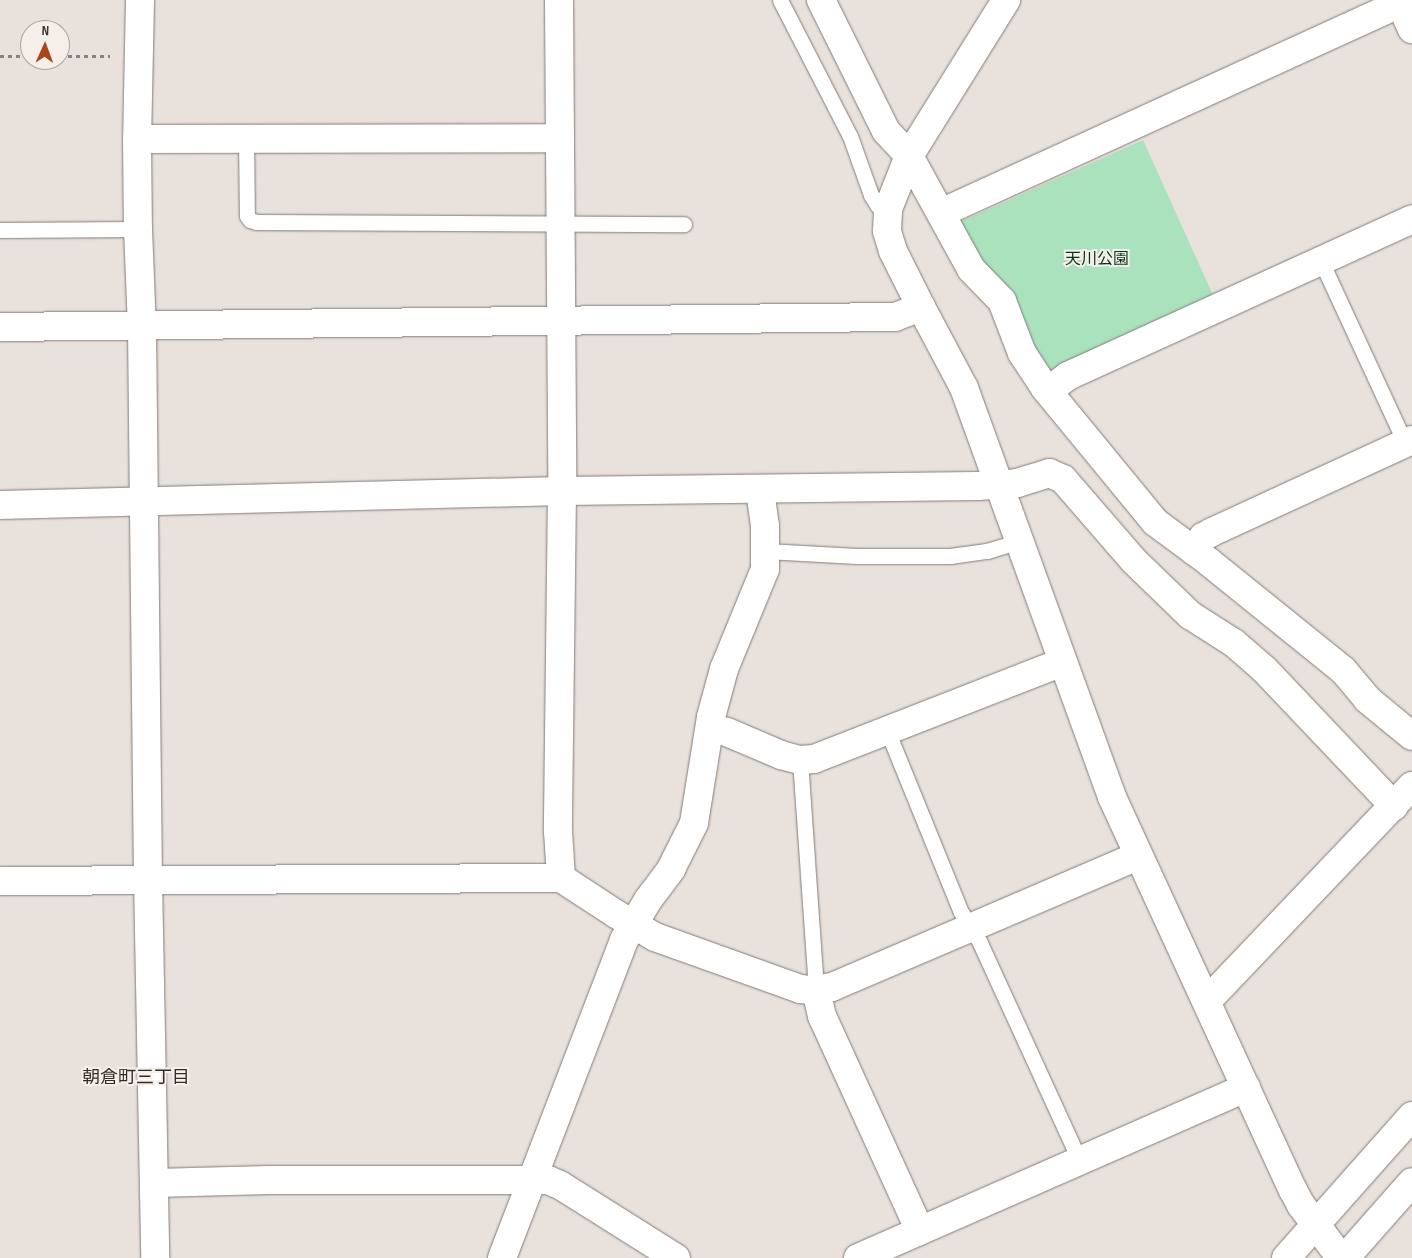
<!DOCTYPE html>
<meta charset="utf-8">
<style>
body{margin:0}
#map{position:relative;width:1412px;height:1258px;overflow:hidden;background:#e9e1dc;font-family:"Sofia Sans Condensed","Noto Sans JP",sans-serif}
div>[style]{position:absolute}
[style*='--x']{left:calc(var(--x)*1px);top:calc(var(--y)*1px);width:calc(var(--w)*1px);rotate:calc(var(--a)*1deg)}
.green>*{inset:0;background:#aae2bd}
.path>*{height:3px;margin-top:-1.5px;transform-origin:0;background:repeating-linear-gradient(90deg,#88837f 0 4px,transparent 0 8px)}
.roads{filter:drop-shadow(0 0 1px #837b77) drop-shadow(0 0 1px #837b77)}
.service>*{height:15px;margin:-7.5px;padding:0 7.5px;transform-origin:7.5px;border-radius:7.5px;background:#fff}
.minor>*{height:28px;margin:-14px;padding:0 14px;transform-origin:14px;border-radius:14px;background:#fff}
.tertiary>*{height:28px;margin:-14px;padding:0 14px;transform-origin:14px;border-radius:14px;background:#fff}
span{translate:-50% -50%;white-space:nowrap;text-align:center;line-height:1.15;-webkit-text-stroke:4px #f6eee9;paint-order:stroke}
.park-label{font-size:16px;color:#06361d}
.neighbourhood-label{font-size:18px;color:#332d29}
.north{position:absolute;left:20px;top:20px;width:50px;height:50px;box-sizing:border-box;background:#f6eee9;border:1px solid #aaa4a0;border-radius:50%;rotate:2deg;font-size:14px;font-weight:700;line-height:20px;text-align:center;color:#383533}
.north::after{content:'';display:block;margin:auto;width:18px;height:22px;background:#aa441c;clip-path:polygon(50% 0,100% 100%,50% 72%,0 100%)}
</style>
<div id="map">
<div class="green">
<i style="clip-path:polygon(1143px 140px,1217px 304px,1058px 377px,1042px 370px,959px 235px,962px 221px)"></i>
</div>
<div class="path">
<i style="--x:0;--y:56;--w:30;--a:0"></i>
<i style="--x:60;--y:56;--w:50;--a:0"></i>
</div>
<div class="roads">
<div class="service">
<i style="--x:780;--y:0;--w:153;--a:62.8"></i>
<i style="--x:850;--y:136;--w:63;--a:70.4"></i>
<i style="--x:871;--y:195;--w:13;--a:58"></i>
<i style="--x:878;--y:206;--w:10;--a:17"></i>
<i style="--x:246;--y:139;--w:77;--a:89.3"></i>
<i style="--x:247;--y:216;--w:5;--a:53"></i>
<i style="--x:250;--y:220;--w:7;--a:16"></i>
<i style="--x:257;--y:222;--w:427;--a:0.3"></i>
<i style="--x:0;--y:230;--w:138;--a:-0.4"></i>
<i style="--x:1321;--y:261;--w:200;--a:65.2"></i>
<i style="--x:766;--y:551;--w:91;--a:3.1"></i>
<i style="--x:857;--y:556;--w:93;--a:0"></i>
<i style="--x:950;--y:556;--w:37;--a:-8"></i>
<i style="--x:987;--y:551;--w:34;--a:-17"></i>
<i style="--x:887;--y:730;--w:196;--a:67.9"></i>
<i style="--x:961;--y:912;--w:36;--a:58"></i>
<i style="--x:980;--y:943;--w:240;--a:65.4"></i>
<i style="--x:800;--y:760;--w:231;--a:86"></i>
</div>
<div class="minor">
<i style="--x:140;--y:0;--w:139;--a:91.2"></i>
<i style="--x:137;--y:139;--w:90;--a:89.4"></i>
<i style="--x:138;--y:229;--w:98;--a:87.7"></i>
<i style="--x:142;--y:327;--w:552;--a:89.38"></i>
<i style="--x:148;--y:879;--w:379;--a:88.9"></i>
<i style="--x:559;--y:0;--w:491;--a:89.6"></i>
<i style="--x:562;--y:491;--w:340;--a:90.7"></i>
<i style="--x:558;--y:831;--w:47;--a:86.3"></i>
<i style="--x:561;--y:878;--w:66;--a:33.2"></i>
<i style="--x:616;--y:914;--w:45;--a:30.5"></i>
<i style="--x:655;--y:937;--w:154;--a:19.7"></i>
<i style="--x:800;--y:989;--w:11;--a:5"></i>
<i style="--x:811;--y:990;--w:21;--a:-8"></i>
<i style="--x:832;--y:987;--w:333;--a:-23.2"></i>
<i style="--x:821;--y:0;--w:146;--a:63.6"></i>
<i style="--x:886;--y:131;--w:34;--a:47"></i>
<i style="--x:909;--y:156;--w:129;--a:61.2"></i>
<i style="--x:971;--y:269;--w:45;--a:45.9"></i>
<i style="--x:1002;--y:301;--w:56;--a:69"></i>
<i style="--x:1022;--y:353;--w:42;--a:56.7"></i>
<i style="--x:1045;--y:388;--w:173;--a:50.6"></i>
<i style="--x:1155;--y:522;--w:67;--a:36.5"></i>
<i style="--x:1209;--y:562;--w:172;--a:38.9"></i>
<i style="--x:1343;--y:670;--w:38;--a:50"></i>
<i style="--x:1367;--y:699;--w:58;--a:39.4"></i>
<i style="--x:1399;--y:0;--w:32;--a:66"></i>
<i style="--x:137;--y:139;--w:423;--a:-0.1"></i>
<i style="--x:941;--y:213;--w:506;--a:-24.54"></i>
<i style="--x:921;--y:307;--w:63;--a:-116.6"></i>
<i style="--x:893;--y:251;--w:21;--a:-107"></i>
<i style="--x:887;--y:231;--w:22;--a:-87"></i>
<i style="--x:888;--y:209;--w:57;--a:-68.4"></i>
<i style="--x:909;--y:156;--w:184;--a:-58.1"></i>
<i style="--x:1048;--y:391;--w:25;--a:-37"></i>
<i style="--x:1068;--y:376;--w:378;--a:-24.5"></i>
<i style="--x:0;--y:505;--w:562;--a:-1.43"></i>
<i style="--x:562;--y:491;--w:416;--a:-0.7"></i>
<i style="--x:978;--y:486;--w:39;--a:-4"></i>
<i style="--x:1017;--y:483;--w:34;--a:-17"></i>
<i style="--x:1049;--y:473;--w:15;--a:23"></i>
<i style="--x:1063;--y:479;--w:108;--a:49.1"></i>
<i style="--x:1134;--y:561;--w:78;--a:44"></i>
<i style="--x:1190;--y:615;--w:52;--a:32.5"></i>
<i style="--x:1234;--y:643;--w:40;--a:41"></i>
<i style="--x:1264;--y:669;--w:189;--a:46.5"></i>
<i style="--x:1194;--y:551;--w:17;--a:-57"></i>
<i style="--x:1203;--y:537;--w:10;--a:-29"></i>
<i style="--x:1212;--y:532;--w:220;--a:-24.7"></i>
<i style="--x:710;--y:728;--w:17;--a:13"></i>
<i style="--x:727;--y:732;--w:59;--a:23.1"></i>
<i style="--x:781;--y:755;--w:20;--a:15"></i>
<i style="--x:800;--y:760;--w:14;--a:-4"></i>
<i style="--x:814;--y:759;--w:267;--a:-21.3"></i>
<i style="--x:0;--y:881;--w:561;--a:-0.31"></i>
<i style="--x:816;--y:990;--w:27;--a:77"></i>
<i style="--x:822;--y:1016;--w:236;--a:65.5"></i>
<i style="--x:1207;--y:1001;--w:297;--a:-46.4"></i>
<i style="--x:154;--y:1183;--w:115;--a:-1.5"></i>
<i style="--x:269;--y:1180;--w:279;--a:0"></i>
<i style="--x:548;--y:1180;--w:13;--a:23"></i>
<i style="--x:560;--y:1185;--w:137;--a:32.2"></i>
<i style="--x:502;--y:1258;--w:341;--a:-69"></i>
<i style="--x:624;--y:940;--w:47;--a:-59"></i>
<i style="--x:648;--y:900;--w:39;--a:-53"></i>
<i style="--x:671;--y:869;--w:51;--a:-63.4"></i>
<i style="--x:694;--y:823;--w:107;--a:-80.9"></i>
<i style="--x:711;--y:717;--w:50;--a:-74.8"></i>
<i style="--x:724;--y:669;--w:108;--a:-67.7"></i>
<i style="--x:765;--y:569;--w:43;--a:-90"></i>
<i style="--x:765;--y:526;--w:37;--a:-98"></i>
<i style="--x:858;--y:1258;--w:424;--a:-23.7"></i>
</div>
<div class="tertiary">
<i style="--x:0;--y:327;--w:895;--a:-0.64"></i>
<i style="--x:895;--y:317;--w:28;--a:-21"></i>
<i style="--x:921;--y:307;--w:92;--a:62"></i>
<i style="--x:964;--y:388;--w:435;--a:70.1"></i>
<i style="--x:1112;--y:797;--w:433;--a:65.3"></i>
<i style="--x:1293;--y:1190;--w:17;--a:62"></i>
<i style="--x:1301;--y:1205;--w:66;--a:53"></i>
<i style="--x:1286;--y:1258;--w:190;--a:-48.4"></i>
<i style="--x:1345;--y:1258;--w:101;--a:-48.6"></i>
</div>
</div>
<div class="park-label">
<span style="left:1097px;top:260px">天川公園</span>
</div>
<div class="neighbourhood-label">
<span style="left:136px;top:1078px">朝倉町三丁目</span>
</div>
<div class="north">N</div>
</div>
